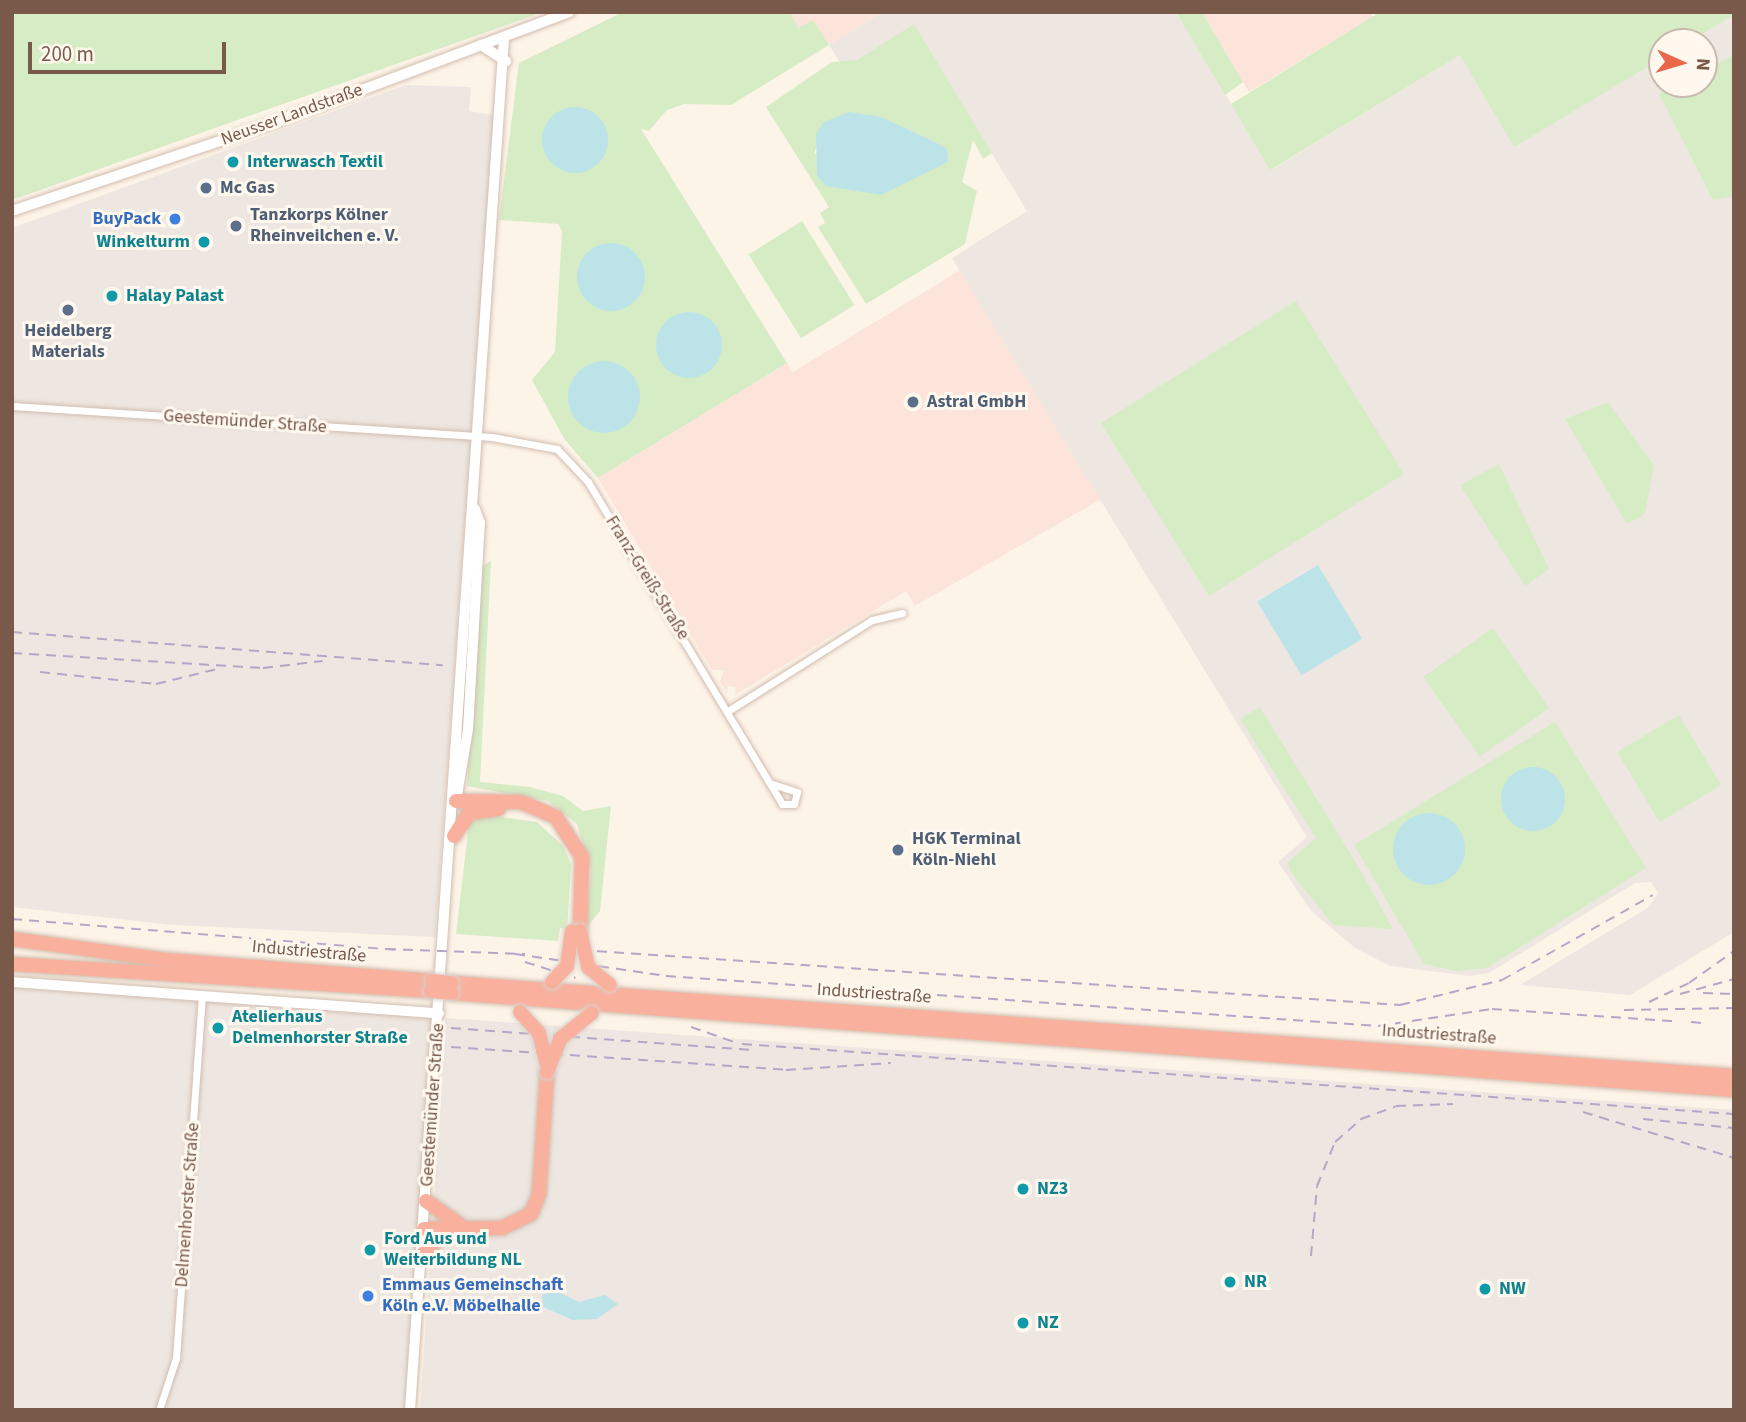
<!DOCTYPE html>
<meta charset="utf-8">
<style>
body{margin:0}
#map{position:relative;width:1746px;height:1422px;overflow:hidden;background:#fdf4e8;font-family:"Source Sans 3",sans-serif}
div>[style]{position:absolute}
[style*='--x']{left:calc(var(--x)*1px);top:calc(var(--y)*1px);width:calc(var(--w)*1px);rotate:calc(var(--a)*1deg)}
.commercial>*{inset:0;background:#fde4db}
.industrial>*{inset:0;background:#eee7e1;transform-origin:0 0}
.green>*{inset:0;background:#d6ecc5;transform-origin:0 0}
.water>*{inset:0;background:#bbe3e8;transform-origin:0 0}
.round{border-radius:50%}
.roads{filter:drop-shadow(0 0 2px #d2bdaf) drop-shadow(0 0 2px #d2bdaf)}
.street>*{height:7px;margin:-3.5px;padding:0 3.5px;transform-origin:3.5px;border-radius:3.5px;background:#fff}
.secondary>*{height:10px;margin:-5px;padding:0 5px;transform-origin:5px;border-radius:5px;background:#fff}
.highway>*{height:14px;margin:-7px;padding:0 7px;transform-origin:7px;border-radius:7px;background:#f9b19d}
.rail>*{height:2px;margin-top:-1px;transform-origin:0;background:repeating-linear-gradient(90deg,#b6a5c8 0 10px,transparent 0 17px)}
.bridges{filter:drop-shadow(0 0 2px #d9d1cc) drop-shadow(0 0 2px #d9d1cc)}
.highway-bridge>*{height:14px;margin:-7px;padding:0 7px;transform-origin:7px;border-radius:7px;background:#f9b19d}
.dots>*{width:19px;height:19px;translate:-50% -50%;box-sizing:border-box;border:4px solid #fff8ef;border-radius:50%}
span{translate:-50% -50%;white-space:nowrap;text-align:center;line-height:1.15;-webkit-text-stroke:6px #fff8ef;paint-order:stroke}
.street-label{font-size:18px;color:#78594a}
.culture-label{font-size:18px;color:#0d838f;font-weight:700}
.left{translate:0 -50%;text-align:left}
.right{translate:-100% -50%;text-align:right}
.service-label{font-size:18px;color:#4e5e75;font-weight:700}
.shop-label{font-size:18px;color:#366cbe;font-weight:700}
.frame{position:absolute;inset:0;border:14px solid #78594a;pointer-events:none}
.north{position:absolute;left:1648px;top:28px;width:70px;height:70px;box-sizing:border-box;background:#fff8ef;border:2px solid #c9b8ad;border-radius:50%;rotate:94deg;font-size:19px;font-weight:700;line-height:28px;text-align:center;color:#78594a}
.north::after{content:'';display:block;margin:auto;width:24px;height:32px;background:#ea674a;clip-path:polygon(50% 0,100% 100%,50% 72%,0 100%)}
.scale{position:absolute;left:28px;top:42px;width:198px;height:32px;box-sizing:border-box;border:4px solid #78594a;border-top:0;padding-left:9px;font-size:21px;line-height:24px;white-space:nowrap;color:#78594a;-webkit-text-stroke:5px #fff8ef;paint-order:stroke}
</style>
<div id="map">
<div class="commercial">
<i style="clip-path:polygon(790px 12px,883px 12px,829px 45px,813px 20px,798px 28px)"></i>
<i style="clip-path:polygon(1202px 12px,1371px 12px,1373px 17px,1249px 92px)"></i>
<i style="clip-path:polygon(962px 269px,1103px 498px,915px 606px,906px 591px,735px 695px,736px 687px,728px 686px,727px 693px,720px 682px,724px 670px,712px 670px,598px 478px,787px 363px,793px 372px)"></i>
</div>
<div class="industrial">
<i style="clip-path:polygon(883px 12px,1176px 12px,1271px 170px,1460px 55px,1662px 58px,1662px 84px,1704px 84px,1704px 42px,1689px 42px,1734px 15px,1734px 932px,1630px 995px,1520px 985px,1649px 907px,1658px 893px,1651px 882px,1635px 883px,1489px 973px,1470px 976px,1390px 966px,1355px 948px,1310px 910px,1278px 862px,1307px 837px,952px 258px,1027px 211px,917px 31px,847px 74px,829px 45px)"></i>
<i style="clip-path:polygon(406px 85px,471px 87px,469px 111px,494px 115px,435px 937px,172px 925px,12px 907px,12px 228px)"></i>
<i style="left:12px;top:988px;width:422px;height:422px;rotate:4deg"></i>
<i style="clip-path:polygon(446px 1018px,1734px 1110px,1734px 1410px,420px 1410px)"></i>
</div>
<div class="green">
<i style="clip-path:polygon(12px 12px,543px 12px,12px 200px)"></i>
<i style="clip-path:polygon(evenodd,623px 12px,790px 12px,798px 28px,813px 20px,829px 45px,731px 105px,684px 104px,667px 110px,649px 131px,641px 129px,787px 363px,598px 478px,565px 440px,532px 380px,555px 352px,562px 231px,558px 224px,499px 220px,519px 63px,623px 12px,544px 129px,575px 173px,555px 166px,543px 149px,544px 129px)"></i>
<i style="clip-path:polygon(1176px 12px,1202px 12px,1243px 82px,1225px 95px)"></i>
<i style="clip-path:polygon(1380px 12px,1734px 12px,1734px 15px,1689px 42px,1662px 42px,1662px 58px,1514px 147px,1460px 55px,1270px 170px,1231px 104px)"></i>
<i style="clip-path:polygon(evenodd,914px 24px,992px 153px,983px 159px,973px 140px,962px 182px,977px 191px,965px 244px,866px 304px,818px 227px,825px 223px,820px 213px,829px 207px,766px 107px,832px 62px,857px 60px,914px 24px,824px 122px,909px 130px,933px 141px,814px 154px,824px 122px)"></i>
<i style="clip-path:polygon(1734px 55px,1734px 196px,1713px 200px,1659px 94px,1677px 84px,1704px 84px,1704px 70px)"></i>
<i style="left:802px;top:221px;width:99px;height:63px;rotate:58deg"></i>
<i style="left:1296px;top:301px;width:204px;height:230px;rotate:58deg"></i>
<i style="clip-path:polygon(1608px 402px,1654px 465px,1645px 514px,1627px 524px,1565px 419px)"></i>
<i style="clip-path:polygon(1499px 464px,1549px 569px,1525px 586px,1460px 485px)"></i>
<i style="clip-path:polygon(491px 561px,480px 782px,530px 787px,563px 796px,583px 811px,611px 806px,600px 911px,585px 930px,591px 871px,577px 824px,548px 801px,467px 786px,480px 567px)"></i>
<i style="left:1493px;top:628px;width:98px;height:85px;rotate:55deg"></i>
<i style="clip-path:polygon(1260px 707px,1358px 866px,1393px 929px,1333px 925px,1290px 871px,1288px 862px,1316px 838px,1240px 719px)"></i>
<i style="left:1679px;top:715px;width:82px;height:72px;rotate:59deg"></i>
<i style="clip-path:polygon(1555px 722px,1646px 868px,1487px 968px,1456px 971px,1424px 964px,1354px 845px)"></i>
<i style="clip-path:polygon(480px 814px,537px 822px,563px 846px,571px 864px,567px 929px,560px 928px,558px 941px,456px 934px,469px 824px)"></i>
</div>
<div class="water">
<i class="round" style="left:542px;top:107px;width:66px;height:66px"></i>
<i style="clip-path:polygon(849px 112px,881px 117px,933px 141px,947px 149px,948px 162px,881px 195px,826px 186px,817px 176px,816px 134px,824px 122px)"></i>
<i class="round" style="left:577px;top:243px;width:68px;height:68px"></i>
<i class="round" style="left:656px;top:312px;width:66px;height:66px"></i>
<i class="round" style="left:568px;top:361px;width:72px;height:72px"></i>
<i style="left:1318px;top:565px;width:86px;height:71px;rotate:59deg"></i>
<i class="round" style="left:1501px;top:767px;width:64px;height:64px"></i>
<i class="round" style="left:1393px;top:813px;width:72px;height:72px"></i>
<i style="clip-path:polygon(554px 1290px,579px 1302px,605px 1295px,618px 1304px,597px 1319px,573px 1320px,543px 1307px,542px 1295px)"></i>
</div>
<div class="roads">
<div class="street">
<i style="--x:12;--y:406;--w:481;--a:3.7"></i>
<i style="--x:492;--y:437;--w:66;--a:10.5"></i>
<i style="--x:557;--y:449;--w:45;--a:46.8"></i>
<i style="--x:588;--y:482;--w:376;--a:58.9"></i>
<i style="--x:782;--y:804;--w:12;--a:0"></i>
<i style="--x:794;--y:804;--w:12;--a:-76"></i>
<i style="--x:797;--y:792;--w:28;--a:-162"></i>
<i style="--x:728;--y:711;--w:170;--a:-32.3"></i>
<i style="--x:872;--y:620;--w:31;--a:-13"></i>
<i style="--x:159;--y:1410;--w:55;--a:-71.9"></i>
<i style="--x:176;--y:1358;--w:362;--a:-85.9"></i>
</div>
<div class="secondary">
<i style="--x:481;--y:45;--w:30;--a:33"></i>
<i style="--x:12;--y:211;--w:285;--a:-18.6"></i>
<i style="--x:282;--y:120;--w:307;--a:-20.6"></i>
<i style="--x:456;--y:801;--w:73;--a:-80.5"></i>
<i style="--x:468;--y:729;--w:206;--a:-86.7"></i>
<i style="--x:480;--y:523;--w:15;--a:-110"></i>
<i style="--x:12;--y:982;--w:428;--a:4.2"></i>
<i style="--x:410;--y:1410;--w:1376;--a:-86.08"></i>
</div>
<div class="highway">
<i style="--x:456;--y:801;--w:65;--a:0.9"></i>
<i style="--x:521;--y:802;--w:38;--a:23"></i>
<i style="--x:556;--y:817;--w:48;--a:57"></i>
<i style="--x:582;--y:857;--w:74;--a:91.5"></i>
<i style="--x:454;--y:836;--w:27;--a:-57"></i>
<i style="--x:469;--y:813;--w:30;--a:-8"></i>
<i style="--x:12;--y:939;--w:156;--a:7.7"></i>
<i style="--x:167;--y:960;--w:266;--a:4.5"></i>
<i style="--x:12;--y:964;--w:420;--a:3.7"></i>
<i style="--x:452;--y:983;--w:1285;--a:4.15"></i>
<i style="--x:452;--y:993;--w:1286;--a:4.33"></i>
<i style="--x:426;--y:1201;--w:42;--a:35.2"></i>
<i style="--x:424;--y:1229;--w:78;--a:-0.7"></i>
<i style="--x:502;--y:1228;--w:32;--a:-26"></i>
<i style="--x:531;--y:1214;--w:22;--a:-68"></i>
<i style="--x:539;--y:1194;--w:122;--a:-86.2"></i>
<i style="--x:422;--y:1255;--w:35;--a:-45"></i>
</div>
</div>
<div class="rail">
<i style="--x:12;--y:632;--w:432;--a:4.4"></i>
<i style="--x:12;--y:653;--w:251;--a:3.4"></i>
<i style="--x:263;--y:668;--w:60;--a:-6.7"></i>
<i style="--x:40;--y:672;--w:117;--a:5.9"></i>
<i style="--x:156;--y:684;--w:63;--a:-13.8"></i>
<i style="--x:12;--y:919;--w:385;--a:4.6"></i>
<i style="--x:386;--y:949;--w:139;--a:2.1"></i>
<i style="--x:580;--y:950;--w:822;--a:3.84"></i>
<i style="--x:1400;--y:1005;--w:105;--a:-13.8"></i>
<i style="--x:1502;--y:980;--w:173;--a:-29.4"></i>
<i style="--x:515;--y:954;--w:153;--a:8.3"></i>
<i style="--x:666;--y:976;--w:714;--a:4.02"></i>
<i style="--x:1378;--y:1026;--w:115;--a:-8.5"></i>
<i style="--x:1492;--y:1009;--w:183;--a:3.8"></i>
<i style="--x:525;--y:962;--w:53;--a:17.4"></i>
<i style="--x:1703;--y:993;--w:31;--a:2"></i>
<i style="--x:1680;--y:994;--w:56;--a:-15.5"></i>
<i style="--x:1649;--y:1002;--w:44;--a:-25.4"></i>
<i style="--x:1689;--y:983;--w:55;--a:-35.4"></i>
<i style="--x:1624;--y:1010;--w:110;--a:-1"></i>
<i style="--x:1691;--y:1022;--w:11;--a:5"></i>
<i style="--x:691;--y:1027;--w:46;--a:19.2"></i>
<i style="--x:451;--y:1028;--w:302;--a:4.2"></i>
<i style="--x:742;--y:1044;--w:994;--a:4.04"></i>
<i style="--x:451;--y:1047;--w:336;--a:3.9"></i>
<i style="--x:786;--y:1070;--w:105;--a:-3.8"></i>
<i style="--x:1583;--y:1112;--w:158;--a:16.9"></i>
<i style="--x:1643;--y:1119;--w:91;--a:5.6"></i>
<i style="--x:1311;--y:1256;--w:70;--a:-85.1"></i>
<i style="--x:1317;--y:1186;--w:48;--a:-67.8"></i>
<i style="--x:1335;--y:1142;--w:35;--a:-41"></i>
<i style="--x:1361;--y:1119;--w:37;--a:-20"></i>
<i style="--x:1396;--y:1106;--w:57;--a:-2"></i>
</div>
<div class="bridges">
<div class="highway-bridge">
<i style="--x:580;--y:931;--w:37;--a:77"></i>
<i style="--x:588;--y:967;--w:28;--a:39"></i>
<i style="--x:432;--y:981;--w:20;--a:6"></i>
<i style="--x:552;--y:982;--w:22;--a:-47"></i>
<i style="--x:567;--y:966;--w:35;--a:-82"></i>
<i style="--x:431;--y:991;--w:21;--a:5"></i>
<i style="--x:520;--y:1012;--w:28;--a:48"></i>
<i style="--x:539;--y:1033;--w:33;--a:76"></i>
<i style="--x:547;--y:1072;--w:35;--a:-68"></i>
<i style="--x:560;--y:1039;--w:41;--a:-39.1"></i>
</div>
</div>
<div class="dots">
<i style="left:233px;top:162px;background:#0f9aa8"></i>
<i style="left:206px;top:188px;background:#5c6f8a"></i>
<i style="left:175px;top:219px;background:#3f7fe0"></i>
<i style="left:236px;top:226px;background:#5c6f8a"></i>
<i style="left:204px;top:242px;background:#0f9aa8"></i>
<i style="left:112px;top:296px;background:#0f9aa8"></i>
<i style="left:68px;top:310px;background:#5c6f8a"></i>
<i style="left:913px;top:402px;background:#5c6f8a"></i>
<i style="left:898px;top:850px;background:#5c6f8a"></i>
<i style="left:218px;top:1028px;background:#0f9aa8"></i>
<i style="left:1023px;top:1189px;background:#0f9aa8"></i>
<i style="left:370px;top:1250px;background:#0f9aa8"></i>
<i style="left:1230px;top:1282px;background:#0f9aa8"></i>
<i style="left:1485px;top:1289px;background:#0f9aa8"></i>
<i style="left:368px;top:1296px;background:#3f7fe0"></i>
<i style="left:1023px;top:1323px;background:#0f9aa8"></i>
</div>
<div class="street-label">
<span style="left:292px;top:115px;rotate:-20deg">Neusser Landstraße</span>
<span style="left:245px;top:422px;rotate:4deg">Geestemünder Straße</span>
<span style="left:647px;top:578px;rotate:58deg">Franz-Greiß-Straße</span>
<span style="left:309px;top:952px;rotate:5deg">Industriestraße</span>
<span style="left:874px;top:994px;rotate:4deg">Industriestraße</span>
<span style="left:1439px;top:1035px;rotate:4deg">Industriestraße</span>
<span style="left:433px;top:1105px;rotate:-86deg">Geestemünder Straße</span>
<span style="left:188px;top:1205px;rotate:-86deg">Delmenhorster Straße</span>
</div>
<div class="culture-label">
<span class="left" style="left:247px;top:162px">Interwasch Textil</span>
<span class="right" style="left:190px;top:242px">Winkelturm</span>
<span class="left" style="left:126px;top:296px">Halay Palast</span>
<span class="left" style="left:232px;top:1028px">Atelierhaus<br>Delmenhorster Straße</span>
<span class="left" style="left:1037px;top:1189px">NZ3</span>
<span class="left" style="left:384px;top:1250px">Ford Aus und<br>Weiterbildung NL</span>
<span class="left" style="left:1244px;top:1282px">NR</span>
<span class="left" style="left:1499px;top:1289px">NW</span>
<span class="left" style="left:1037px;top:1323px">NZ</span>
</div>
<div class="service-label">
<span class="left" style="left:220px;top:188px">Mc Gas</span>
<span class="left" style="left:250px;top:226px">Tanzkorps Kölner<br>Rheinveilchen e. V.</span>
<span style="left:68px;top:342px">Heidelberg<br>Materials</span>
<span class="left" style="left:927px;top:402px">Astral GmbH</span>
<span class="left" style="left:912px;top:850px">HGK Terminal<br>Köln-Niehl</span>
</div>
<div class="shop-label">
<span class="right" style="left:161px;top:219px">BuyPack</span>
<span class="left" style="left:382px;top:1296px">Emmaus Gemeinschaft<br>Köln e.V. Möbelhalle</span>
</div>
<div class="frame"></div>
<div class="north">N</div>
<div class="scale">200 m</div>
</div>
